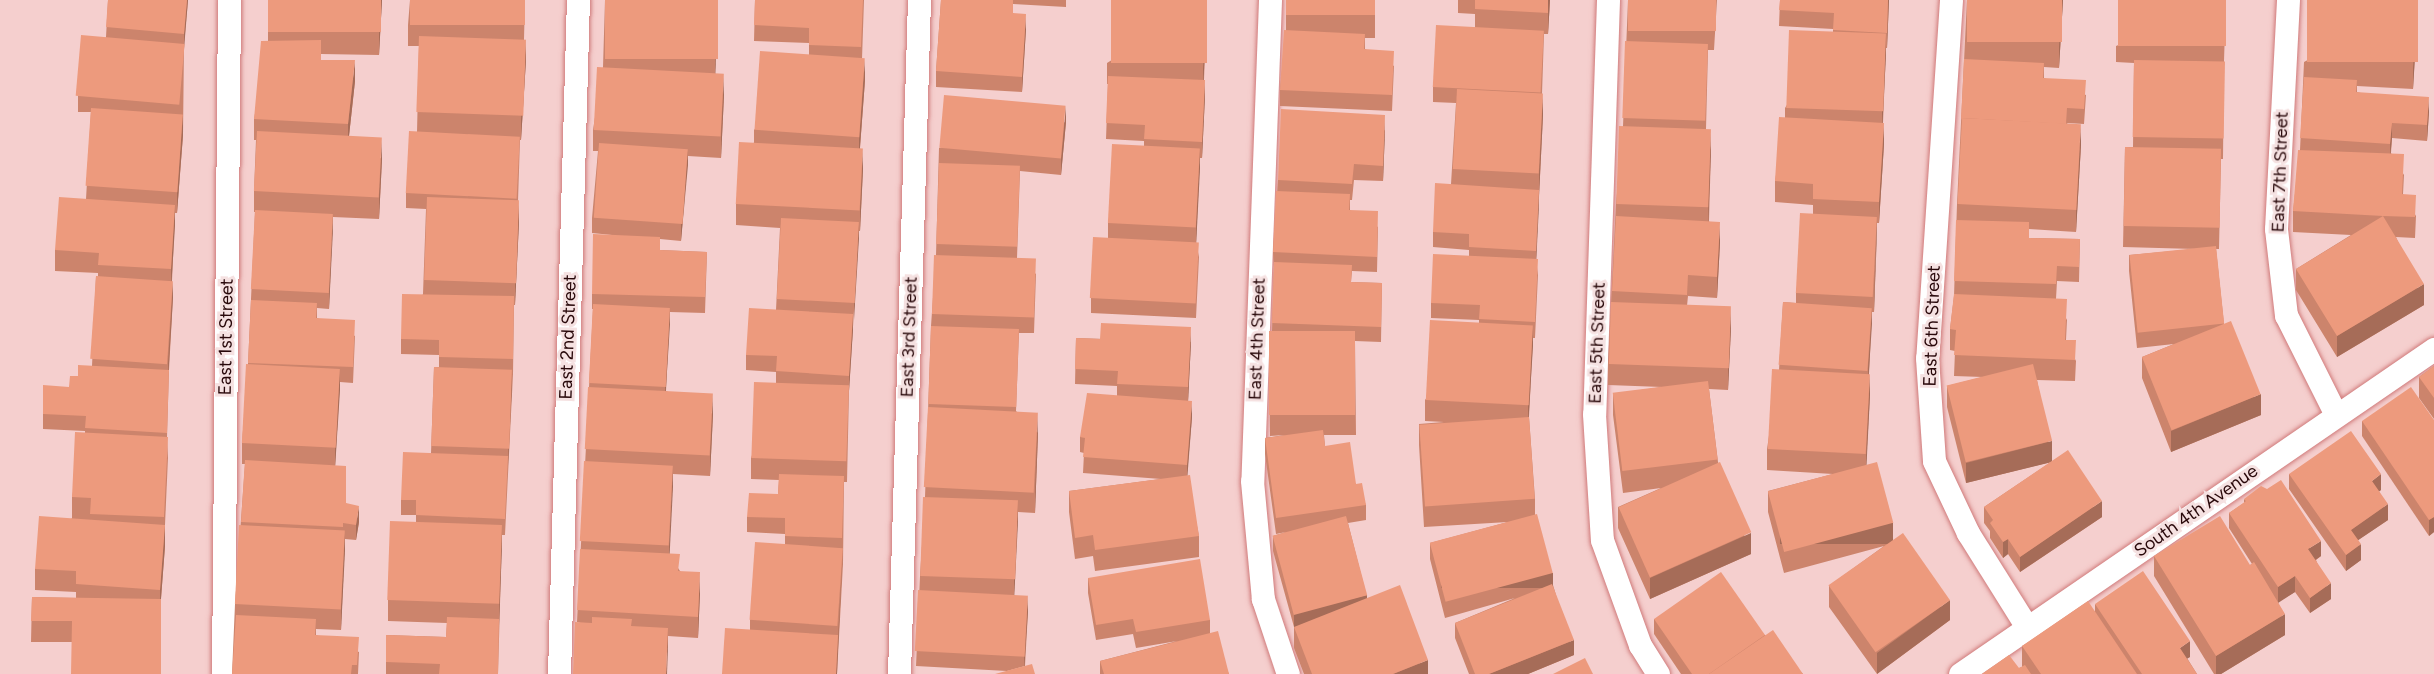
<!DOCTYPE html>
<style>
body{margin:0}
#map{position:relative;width:2434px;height:674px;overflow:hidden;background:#f5cfce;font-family:Figtree,sans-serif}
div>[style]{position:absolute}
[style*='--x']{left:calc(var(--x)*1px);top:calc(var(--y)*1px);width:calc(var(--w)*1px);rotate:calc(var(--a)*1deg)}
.roads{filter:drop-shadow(0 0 2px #d07a7a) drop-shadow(0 0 2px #d07a7a)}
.service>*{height:23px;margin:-11.5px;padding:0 11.5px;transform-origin:11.5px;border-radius:11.5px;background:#fff}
.wall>*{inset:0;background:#cc846c}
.shaded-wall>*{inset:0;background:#a66c58;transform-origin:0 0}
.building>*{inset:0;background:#ed9a7d;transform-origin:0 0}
span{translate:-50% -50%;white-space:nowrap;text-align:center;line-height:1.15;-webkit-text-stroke:6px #f5e1e1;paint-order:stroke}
.street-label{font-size:18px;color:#28080a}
</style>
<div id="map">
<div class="roads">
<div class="service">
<i style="--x:1270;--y:0;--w:481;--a:92.1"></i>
<i style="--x:1252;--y:481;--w:119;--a:84.7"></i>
<i style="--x:1263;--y:599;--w:79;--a:71.6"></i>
<i style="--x:1608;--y:0;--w:414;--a:91.9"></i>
<i style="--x:1594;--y:414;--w:126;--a:86.4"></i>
<i style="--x:1602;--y:540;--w:112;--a:70.1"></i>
<i style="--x:1640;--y:645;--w:34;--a:58"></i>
<i style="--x:1951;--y:0;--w:359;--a:93.8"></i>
<i style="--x:1927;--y:358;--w:103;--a:86.1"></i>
<i style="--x:1934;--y:461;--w:80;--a:64.7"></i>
<i style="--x:1968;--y:533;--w:111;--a:57.9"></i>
<i style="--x:2288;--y:0;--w:229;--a:93"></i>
<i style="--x:2276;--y:229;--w:87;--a:83.4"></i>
<i style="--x:2286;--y:315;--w:112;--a:63.4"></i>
<i style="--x:223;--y:674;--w:674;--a:-89.49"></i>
<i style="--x:559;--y:674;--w:674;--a:-88.39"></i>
<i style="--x:899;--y:674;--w:674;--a:-88.3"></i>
<i style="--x:1960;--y:674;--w:575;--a:-34.44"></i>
</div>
</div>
<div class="wall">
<i style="clip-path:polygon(108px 0,188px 0,184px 45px,183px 135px,177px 213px,175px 213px,172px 281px,173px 297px,169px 370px,167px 437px,168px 458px,165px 525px,165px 546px,161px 599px,72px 642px,31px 642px,32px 597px,76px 598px,76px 592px,35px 590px,35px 569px,72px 518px,72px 497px,85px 433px,85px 431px,43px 429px,43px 414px,69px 387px,78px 376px,92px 366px,96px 276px,98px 277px,98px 273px,55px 271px,55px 250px,86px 199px,91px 112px,78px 112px,78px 96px,106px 37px)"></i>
<i style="clip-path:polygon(268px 0,382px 0,379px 55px,321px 54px,321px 60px,355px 81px,349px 136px,382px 159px,379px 219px,333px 217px,329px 309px,317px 308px,317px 318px,355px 336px,353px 383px,340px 382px,335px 466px,346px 503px,359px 522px,356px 540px,345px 539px,341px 630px,316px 629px,316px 635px,359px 652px,358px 674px,232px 674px,235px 604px,245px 464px,242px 464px,242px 443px,248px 364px,255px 212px,254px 212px,254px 191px,256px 140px,254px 140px,254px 119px,268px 41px)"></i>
<i style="clip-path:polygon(410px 0,525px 0,524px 39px,526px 60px,521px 140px,520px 140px,518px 201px,519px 222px,515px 305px,514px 305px,513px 374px,505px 535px,502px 535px,498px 674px,386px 674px,386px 635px,446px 637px,447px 623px,388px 621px,388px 600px,416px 522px,416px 515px,401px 515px,401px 500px,431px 453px,434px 367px,439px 367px,439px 355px,401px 354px,401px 339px,423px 294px,426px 209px,406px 208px,406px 193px,417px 132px,419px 46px,408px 46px,408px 25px)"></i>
<i style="clip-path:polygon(605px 0,718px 0,715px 73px,724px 95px,721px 158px,688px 156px,681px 241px,660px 239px,660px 250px,707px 252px,705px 313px,670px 312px,666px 391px,713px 414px,710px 476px,673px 474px,669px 554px,680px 571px,700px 593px,698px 638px,668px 636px,668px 648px,577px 622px,593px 309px,592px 309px,592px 294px,612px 235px,592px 233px,592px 218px,598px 151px,593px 151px,593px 130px,603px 67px)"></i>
<i style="clip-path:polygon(755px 0,864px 0,862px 59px,865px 80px,860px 148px,863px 169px,860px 231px,859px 231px,849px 391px,847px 482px,844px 482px,843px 564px,837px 674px,722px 674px,750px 630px,750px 620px,785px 544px,785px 534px,747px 532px,747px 517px,778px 494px,779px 480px,751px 479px,751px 458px,776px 383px,776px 372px,746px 370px,746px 355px,776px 310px,780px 228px,736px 225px,736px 204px,754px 142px,754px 130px,809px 55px,809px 43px,754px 41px)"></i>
<i style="clip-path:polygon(941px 0,1066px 0,1066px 7px,1013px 4px,1013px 13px,1026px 29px,1022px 92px,936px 87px,936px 71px)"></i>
<i style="clip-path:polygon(1207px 0,1204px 80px,1205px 96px,1202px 158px,1200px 158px,1196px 242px,1199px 257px,1196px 318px,1091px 313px,1091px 298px,1108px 238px,1108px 223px,1144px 146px,1144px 141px,1106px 139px,1108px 84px,1107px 84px,1107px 63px)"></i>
<i style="clip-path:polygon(1375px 0,1375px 38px,1365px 38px,1365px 49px,1394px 66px,1392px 111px,1280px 106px,1280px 90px,1286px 30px,1286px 15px)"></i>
<i style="clip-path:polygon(1458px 0,1550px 0,1548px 34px,1544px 34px,1542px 94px,1543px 115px,1536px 259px,1538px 275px,1535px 338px,1533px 338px,1529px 417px,1535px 499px,1535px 514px,1553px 585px,1574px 655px,1528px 674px,1469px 674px,1455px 638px,1455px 623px,1515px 598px,1445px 618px,1430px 559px,1430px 543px,1508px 522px,1424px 527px,1419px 445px,1419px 424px,1444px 422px,1425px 421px,1425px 400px,1479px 323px,1479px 320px,1431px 318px,1431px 303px,1469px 256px,1469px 250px,1433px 247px,1433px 232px,1451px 184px,1456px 103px,1433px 102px,1433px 87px,1475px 27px,1475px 14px,1458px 13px)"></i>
<i style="clip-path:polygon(1628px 0,1717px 0,1714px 50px,1708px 50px,1706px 129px,1711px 150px,1709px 221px,1720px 243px,1717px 298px,1688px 296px,1687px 306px,1731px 328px,1728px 390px,1709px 389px,1718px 462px,1751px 554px,1650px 599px,1618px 528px,1618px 507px,1661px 488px,1623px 493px,1613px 415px,1613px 394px,1662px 387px,1608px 385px,1608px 364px,1616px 204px,1623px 126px)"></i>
<i style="clip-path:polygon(1780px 0,1889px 0,1887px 48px,1886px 48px,1883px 123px,1884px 144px,1879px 223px,1877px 223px,1874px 312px,1872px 312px,1869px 374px,1870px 395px,1866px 465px,1893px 540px,1950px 620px,1877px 674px,1829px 607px,1829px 586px,1884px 546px,1784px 573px,1768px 512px,1768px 491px,1833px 474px,1767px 470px,1767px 449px,1779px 370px,1783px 302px,1796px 303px,1796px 293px,1813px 214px,1813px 205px,1775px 202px,1775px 181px,1785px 118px,1785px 108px,1833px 32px,1833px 29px,1779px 26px)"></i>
<i style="clip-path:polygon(1967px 0,2063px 0,2059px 68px,2044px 67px,2044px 78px,2086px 95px,2084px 124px,2067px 123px,2081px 145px,2076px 232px,2029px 229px,2029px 238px,2080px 239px,2079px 282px,2057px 281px,2056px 299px,2067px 320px,2066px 340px,2076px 361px,2075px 381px,2037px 380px,2052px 461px,2102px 517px,2020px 572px,2008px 554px,2003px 558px,1990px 538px,1990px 531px,1984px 523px,1984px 507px,2051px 462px,1966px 483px,1947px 407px,1947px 386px,1983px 377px,1954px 376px,1955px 351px,1950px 350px,1950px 329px,1954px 296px,1957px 204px)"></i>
<i style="clip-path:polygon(2226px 0,2224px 61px,2223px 159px,2221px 159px,2219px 249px,2216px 249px,2224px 324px,2261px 415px,2171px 452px,2142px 378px,2142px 357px,2174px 344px,2137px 348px,2129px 271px,2129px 255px,2195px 249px,2123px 247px,2125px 147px,2133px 147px,2134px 63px,2116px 62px,2116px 46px)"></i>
<i style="clip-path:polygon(2418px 0,2413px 89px,2357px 86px,2357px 92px,2429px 112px,2427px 141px,2392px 138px,2391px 153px,2404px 175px,2403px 194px,2416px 216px,2415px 238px,2396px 237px,2424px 305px,2337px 357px,2296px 290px,2296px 269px,2351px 235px,2293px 232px,2293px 211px,2300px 150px,2304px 62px)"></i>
<i style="clip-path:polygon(1066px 122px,1061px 175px,1020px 171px,1017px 258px,1036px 274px,1034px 333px,1019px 333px,1016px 411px,1038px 433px,1035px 513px,1018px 512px,1014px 595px,1028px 611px,1025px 666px,1007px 671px,916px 666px,920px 576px,925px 497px,931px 326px,936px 255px,939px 148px)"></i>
<i style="clip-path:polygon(1385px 130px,1383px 181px,1354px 180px,1352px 200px,1350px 200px,1350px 210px,1378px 227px,1377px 272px,1352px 271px,1351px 282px,1382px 283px,1381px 342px,1355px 341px,1356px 435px,1324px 435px,1325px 446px,1356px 484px,1366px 505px,1366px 520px,1348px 523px,1367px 598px,1428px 674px,1304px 674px,1294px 648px,1294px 627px,1273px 551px,1273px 536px,1286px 532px,1276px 534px,1265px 454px,1265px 438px,1285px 435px,1270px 436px,1269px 331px,1272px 331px,1274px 268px,1273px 252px,1278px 180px)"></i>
<i style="clip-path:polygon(1076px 338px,1191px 342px,1188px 401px,1192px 417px,1187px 475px,1199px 536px,1199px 557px,1095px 571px,1093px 556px,1075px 559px,1069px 512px,1069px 491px,1161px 479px,1083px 473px,1084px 453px,1080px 452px,1080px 437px,1117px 396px,1117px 386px,1075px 384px)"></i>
<i style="clip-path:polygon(2434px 366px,2434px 419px,2419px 398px,2419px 377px)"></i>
<i style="clip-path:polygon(2434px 420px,2434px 532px,2429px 536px,2362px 436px,2362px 421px)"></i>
<i style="clip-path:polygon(2289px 474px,2381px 490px,2379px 491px,2388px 520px,2358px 540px,2361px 560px,2346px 571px,2289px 489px)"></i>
<i style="clip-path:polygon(2244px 499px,2321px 556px,2316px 560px,2331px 599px,2310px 613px,2295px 592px,2278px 602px,2285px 635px,2221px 674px,2214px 674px,2154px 576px,2154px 556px,2250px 565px,2252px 564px,2229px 528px,2229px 513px,2244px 503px)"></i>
<i style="clip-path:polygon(1088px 578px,1210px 620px,1210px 633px,1229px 674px,1100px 674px,1100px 661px,1177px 641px,1136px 648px,1133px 634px,1096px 640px,1088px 593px)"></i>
<i style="clip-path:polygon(2095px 604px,2190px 657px,2187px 658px,2197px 674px,1982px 674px,2019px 668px,2022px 667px,2022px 646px,2095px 611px)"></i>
<i style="clip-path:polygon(1654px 619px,1765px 635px,1803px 674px,1681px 674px,1654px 634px)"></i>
</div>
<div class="shaded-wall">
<i style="clip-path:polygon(187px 0,188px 0,184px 49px,184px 34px)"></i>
<i style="clip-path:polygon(381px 0,382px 0,379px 55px,379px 34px)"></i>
<i style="clip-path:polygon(718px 0,715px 85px,715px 64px)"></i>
<i style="clip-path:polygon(1207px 0,1207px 10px,1203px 90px,1203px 69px)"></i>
<i style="clip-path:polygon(1548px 0,1550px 0,1548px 34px)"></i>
<i style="clip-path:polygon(1888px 0,1889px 0,1887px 48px,1887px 33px)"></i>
<i style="clip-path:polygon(2062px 0,2063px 0,2059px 68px,2059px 47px)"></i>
<i style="clip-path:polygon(2418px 0,2418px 9px,2413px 89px,2413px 68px)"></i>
<i style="clip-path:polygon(1026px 14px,1026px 29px,1022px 92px,1022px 77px)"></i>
<i style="clip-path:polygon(1886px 34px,1886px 55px,1882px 133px,1882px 112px)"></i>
<i style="clip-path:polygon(526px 39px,526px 60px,521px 140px,521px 119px)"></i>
<i style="clip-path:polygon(865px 59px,865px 80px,859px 160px,859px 139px)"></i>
<i style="clip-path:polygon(355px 60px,355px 81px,348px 145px,348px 124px)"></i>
<i style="clip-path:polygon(724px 74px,724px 95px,721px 158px,721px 137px)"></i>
<i style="clip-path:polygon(1205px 80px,1205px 96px,1202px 158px,1202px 142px)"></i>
<i style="clip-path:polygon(1543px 94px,1543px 115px,1539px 195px,1539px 174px)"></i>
<i style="clip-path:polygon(2429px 97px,2429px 112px,2427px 141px,2427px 125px)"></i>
<i style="clip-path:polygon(1066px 106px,1066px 122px,1061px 175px,1061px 160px)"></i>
<i style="clip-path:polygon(183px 114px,183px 135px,177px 213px,177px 192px)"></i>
<i style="clip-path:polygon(1385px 115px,1385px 130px,1383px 181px,1383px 166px)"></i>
<i style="clip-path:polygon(1884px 123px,1884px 144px,1879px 223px,1879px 202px)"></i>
<i style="clip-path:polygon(2392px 123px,2392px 138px,2390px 159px,2390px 144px)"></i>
<i style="clip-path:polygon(2081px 124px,2081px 145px,2076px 232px,2076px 211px)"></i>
<i style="clip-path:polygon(1711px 129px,1711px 150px,1708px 228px,1708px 207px)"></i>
<i style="clip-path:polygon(382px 138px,382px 159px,379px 219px,379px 198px)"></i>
<i style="clip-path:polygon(863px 148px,863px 169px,860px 231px,860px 210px)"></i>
<i style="clip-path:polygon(1200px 148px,1200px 169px,1196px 247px,1196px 226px)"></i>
<i style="clip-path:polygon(688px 150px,688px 165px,681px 241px,681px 225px)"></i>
<i style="clip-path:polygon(1539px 190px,1539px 205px,1536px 266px,1536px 251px)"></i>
<i style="clip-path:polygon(519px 201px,519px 222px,515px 305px,515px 284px)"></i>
<i style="clip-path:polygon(175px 205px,175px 226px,171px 290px,171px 269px)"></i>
<i style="clip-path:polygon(333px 214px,333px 230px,329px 309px,329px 293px)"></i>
<i style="clip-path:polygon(1877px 217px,1877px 232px,1874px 312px,1874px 297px)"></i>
<i style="clip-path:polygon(859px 222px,859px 238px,854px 320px,854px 305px)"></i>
<i style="clip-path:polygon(1720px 222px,1720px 243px,1717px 298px,1717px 277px)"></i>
<i style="clip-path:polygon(173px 281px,173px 297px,168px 379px,168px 364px)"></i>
<i style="clip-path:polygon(2424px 284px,2424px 305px,2337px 357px,2337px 336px)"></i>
<i style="clip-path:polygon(1731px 307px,1731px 328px,1728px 390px,1728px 369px)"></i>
<i style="clip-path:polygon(670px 308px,670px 324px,665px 403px,665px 387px)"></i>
<i style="clip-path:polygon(1872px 308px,1872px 323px,1868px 385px,1868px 370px)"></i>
<i style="clip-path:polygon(853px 314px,853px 330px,849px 391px,849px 376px)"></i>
<i style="clip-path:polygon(1533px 326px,1533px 346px,1528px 427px,1528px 406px)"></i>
<i style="clip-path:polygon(1191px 327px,1191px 342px,1188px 403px,1188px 387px)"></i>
<i style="clip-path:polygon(340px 369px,340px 390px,335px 469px,335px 448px)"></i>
<i style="clip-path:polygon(512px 370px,512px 386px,508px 465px,508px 450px)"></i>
<i style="clip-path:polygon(1870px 374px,1870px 395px,1866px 475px,1866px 455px)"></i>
<i style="clip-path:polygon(713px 393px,713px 414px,710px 476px,710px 455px)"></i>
<i style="clip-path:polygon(2261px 394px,2261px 415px,2171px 452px,2171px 431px)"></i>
<i style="clip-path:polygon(1192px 401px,1192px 417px,1187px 481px,1187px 465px)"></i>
<i style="clip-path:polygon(1038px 412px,1038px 433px,1035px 513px,1035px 492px)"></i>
<i style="clip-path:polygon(168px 437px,164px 535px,165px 525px,165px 546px,160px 611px,160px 590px,164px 537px)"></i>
<i style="clip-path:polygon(2052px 441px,2052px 462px,1966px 483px,1966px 463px)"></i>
<i style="clip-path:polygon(673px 466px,673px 487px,669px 567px,669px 546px)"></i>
<i style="clip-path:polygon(2381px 474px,2381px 490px,2372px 497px,2372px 481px)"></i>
<i style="clip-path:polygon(1018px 501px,1018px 522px,1014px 601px,1014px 580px)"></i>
<i style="clip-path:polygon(2102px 501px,2102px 517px,2020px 572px,2020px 557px)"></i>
<i style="clip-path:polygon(2388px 504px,2388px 520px,2351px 545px,2351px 530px)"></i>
<i style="clip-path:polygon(359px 506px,359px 522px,356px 540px,356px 525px)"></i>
<i style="clip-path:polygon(2434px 517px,2434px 532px,2429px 536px,2429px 520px)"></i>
<i style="left:1893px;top:523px;width:21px;height:113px;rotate:90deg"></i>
<i style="clip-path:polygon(502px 525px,502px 546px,499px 625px,499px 604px)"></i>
<i style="clip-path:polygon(345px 530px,345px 551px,341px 630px,341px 609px)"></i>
<i style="clip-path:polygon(1751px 533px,1751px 554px,1650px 599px,1650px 578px)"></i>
<i style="clip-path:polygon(2008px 539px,2008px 554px,2003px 558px,2003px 542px)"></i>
<i style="clip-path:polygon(2321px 541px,2321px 556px,2308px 565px,2308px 549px)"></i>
<i style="clip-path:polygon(2361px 544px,2361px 560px,2346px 571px,2346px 555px)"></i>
<i style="clip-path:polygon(843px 548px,838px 650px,837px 674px,836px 674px)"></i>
<i style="clip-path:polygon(700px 572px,700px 593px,698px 638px,698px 617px)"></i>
<i style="left:1553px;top:573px;width:15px;height:112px;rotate:90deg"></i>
<i style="clip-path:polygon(2295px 576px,2295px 592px,2278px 603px,2278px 587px)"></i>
<i style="clip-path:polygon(2331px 583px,2331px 599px,2310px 613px,2310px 598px)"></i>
<i style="clip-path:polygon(1028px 595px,1028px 611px,1024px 671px,1024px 656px)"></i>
<i style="clip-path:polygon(1367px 595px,1367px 611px,1294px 628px,1294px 613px)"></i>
<i style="clip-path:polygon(1950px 600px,1950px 620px,1877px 674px,1877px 653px)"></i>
<i style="clip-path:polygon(2285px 614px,2285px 635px,2221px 674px,2216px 674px,2216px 656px)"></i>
<i style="clip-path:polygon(668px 628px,668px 648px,667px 674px,666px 674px)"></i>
<i style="clip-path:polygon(1574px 640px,1574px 655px,1528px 674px,1489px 674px)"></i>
<i style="clip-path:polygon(2190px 641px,2190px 657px,2180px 663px,2180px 648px)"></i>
<i style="clip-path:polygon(1428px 660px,1428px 674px,1393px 674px)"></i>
</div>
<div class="building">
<i style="clip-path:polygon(108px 0,187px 0,184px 34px,106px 27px)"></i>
<i style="left:268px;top:0;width:113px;height:32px"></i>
<i style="left:410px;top:0;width:115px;height:25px"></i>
<i style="left:605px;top:0;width:113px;height:59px"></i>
<i style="clip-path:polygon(755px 0,863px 0,861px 47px,809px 45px,809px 28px,754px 25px)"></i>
<i style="clip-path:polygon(941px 0,1013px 0,1013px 13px,1026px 14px,1022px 77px,936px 71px)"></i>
<i style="left:1111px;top:0;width:96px;height:63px"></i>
<i style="left:1286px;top:0;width:89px;height:15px"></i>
<i style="clip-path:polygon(1475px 0,1548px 0,1548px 13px,1475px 9px)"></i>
<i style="left:1628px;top:0;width:88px;height:31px"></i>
<i style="clip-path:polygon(1780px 0,1888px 0,1887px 33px,1833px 30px,1834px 13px,1779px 10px)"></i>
<i style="left:1967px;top:0;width:95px;height:42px"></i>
<i style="left:2118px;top:0;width:108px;height:46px"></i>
<i style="left:2307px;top:0;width:111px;height:62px"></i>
<i style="left:1436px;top:25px;width:108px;height:62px;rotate:3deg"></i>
<i style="clip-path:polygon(1284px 30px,1365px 34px,1364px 49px,1394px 51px,1392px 95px,1280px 90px)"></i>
<i style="left:1789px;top:30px;width:97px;height:78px;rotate:2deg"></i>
<i style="left:81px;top:35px;width:104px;height:61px;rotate:5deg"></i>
<i style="left:419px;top:36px;width:107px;height:76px;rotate:2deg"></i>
<i style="clip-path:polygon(321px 40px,321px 60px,355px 60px,348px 124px,254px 119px,261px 41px)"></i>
<i style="left:1625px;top:41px;width:83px;height:77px;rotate:2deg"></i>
<i style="left:760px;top:51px;width:105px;height:79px;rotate:4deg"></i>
<i style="clip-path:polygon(1964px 59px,2044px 63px,2043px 78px,2086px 80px,2084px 109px,2067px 108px,2066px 124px,1962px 118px,1961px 120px)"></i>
<i style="left:2134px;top:60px;width:91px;height:77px;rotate:1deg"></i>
<i style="left:597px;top:67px;width:127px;height:63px;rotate:3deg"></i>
<i style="clip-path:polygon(1108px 76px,1205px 80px,1202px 142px,1144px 139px,1145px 125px,1106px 123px)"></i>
<i style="clip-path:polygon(2304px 77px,2357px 80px,2356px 92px,2429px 97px,2427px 125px,2392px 123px,2390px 144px,2300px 138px)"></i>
<i style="left:1457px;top:89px;width:86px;height:80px;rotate:3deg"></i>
<i style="left:944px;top:95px;width:122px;height:53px;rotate:5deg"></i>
<i style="left:91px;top:108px;width:92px;height:78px;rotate:4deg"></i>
<i style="clip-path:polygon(1281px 109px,1385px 115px,1383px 166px,1354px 164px,1352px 184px,1278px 180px)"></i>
<i style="clip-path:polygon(1779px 117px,1884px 123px,1879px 202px,1813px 199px,1813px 184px,1775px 181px)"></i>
<i style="left:1962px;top:118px;width:119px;height:86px;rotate:3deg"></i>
<i style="left:1619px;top:126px;width:92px;height:78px;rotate:2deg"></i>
<i style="left:257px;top:131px;width:125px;height:60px;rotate:3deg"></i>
<i style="left:409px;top:131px;width:111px;height:62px;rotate:3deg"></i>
<i style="left:739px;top:142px;width:124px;height:62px;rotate:3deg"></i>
<i style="left:599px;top:143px;width:89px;height:75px;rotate:4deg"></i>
<i style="left:1112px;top:144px;width:88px;height:79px;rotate:3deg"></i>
<i style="left:2125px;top:147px;width:96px;height:79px;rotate:1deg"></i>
<i style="clip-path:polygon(2298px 150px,2404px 154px,2402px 194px,2416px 195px,2415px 217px,2383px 216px,2424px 284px,2337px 336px,2296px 269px,2383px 216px,2293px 211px)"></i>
<i style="left:939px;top:163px;width:81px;height:81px;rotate:2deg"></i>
<i style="clip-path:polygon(1435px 183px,1539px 190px,1536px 251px,1469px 247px,1469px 234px,1433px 232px)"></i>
<i style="clip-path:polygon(1276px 191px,1350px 194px,1349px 210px,1378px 211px,1377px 257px,1273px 252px)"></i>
<i style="clip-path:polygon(59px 197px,175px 205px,171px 269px,98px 265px,99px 253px,55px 250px)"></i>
<i style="left:427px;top:197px;width:92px;height:83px;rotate:2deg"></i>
<i style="left:255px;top:210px;width:78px;height:79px;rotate:3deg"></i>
<i style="left:1800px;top:213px;width:77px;height:80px;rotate:3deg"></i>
<i style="clip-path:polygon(1616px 216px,1720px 222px,1717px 277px,1688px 275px,1687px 295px,1612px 291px)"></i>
<i style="left:781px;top:218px;width:78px;height:81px;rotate:3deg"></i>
<i style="clip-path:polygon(1956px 220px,2029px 222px,2029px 238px,2080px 239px,2079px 267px,2057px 266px,2056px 284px,1954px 281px)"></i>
<i style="clip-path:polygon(593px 234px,660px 237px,660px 250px,707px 252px,705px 297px,592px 294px)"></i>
<i style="left:1093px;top:237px;width:106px;height:61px;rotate:3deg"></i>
<i style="left:2216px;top:246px;width:78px;height:87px;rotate:84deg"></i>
<i style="clip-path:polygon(1433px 254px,1538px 259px,1535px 322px,1479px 319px,1480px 305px,1431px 303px)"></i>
<i style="left:934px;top:255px;width:102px;height:59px;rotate:2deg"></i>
<i style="clip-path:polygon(1274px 262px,1352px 265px,1351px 282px,1382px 283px,1381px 327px,1272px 323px)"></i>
<i style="left:96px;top:276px;width:77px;height:83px;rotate:4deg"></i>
<i style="clip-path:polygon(402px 294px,514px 296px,513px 359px,439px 357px,439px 340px,401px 339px)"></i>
<i style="clip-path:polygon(1954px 294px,2067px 299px,2065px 340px,2076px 340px,2075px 360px,1954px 355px,1956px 330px,1950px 329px)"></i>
<i style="clip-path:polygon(251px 300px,317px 303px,316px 318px,355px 320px,353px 367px,248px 363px)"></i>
<i style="left:1611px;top:302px;width:120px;height:62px;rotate:2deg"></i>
<i style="left:1783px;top:302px;width:89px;height:63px;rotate:4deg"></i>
<i style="left:593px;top:304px;width:77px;height:79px;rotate:3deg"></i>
<i style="clip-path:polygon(749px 308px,853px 314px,849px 376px,776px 371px,777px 356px,746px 355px)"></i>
<i style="left:1430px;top:320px;width:103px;height:80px;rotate:3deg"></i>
<i style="left:2231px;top:321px;width:79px;height:96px;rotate:68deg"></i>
<i style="clip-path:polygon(1101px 323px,1191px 327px,1188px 387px,1117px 384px,1118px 371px,1075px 369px,1076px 338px,1100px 339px)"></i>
<i style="left:931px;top:326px;width:88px;height:78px;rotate:2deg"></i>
<i style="left:1269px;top:331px;width:86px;height:84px"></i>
<i style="left:246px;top:364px;width:94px;height:79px;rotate:3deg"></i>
<i style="left:2033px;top:364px;width:79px;height:89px;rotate:76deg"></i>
<i style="clip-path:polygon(78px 365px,169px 370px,167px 433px,85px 428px,86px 416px,43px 414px,43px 385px,69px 387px,70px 376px,78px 376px)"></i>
<i style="clip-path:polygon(2434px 366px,2434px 398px,2419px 377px)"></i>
<i style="left:434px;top:367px;width:78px;height:79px;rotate:2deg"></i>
<i style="left:1772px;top:369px;width:98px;height:80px;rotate:3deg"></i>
<i style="left:1708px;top:381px;width:79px;height:96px;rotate:83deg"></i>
<i style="left:754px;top:382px;width:95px;height:76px;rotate:2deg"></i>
<i style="left:588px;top:387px;width:125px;height:62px;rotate:3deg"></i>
<i style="clip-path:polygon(2411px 387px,2434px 420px,2434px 517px,2429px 520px,2362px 421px)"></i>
<i style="clip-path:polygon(1087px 393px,1192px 401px,1187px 465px,1083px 457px,1085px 438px,1080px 437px)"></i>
<i style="left:928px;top:407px;width:110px;height:80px;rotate:3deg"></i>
<i style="left:1529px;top:417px;width:82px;height:110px;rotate:86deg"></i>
<i style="clip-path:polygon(1323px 430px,1325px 446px,1350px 442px,1356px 484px,1362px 483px,1366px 505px,1276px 518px,1265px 438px)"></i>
<i style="clip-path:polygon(2351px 431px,2381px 474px,2372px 481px,2388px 504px,2351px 530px,2361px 544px,2346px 555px,2289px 474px)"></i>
<i style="clip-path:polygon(75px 432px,168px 437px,164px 517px,90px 514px,91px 498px,72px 497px)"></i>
<i style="clip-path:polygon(2068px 450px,2102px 501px,2020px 557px,2008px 539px,2003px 542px,1990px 523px,1993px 520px,1984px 507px)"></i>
<i style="clip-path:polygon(403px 452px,508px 456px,505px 519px,416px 515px,416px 500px,401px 500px)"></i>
<i style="clip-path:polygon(245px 460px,346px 466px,346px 503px,359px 506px,356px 525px,343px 523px,343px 527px,241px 522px)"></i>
<i style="left:584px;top:461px;width:89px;height:80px;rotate:3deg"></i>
<i style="left:1720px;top:462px;width:77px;height:111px;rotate:66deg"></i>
<i style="left:1877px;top:462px;width:63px;height:113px;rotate:75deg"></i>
<i style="clip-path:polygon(779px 474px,844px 476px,842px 538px,785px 536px,785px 518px,747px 517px,749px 493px,778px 494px)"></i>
<i style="clip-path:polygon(1190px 475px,1199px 536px,1095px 550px,1093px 535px,1075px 538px,1069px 491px)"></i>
<i style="clip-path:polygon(2281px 480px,2321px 541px,2308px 549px,2331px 583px,2310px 598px,2295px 576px,2278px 587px,2229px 513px,2246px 501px,2244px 499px,2261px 486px,2267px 489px)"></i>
<i style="left:923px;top:497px;width:95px;height:79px;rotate:2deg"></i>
<i style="left:1537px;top:514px;width:61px;height:111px;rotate:75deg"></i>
<i style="clip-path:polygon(39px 516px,165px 525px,160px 590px,76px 584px,76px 571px,35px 569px)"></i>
<i style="left:1346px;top:516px;width:82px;height:76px;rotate:75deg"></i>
<i style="clip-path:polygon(2220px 516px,2250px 565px,2254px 562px,2285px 614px,2216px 656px,2154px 556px)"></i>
<i style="left:390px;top:521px;width:112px;height:79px;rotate:2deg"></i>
<i style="left:239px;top:525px;width:106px;height:79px;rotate:3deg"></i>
<i style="left:1903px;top:533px;width:82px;height:91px;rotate:55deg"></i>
<i style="left:755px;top:542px;width:88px;height:78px;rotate:4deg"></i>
<i style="clip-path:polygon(580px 549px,680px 554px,678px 571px,700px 572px,698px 617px,577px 610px)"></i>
<i style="clip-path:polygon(1200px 559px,1210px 620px,1136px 632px,1133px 619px,1096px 625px,1088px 578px)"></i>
<i style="clip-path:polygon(2143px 571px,2190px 641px,2180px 648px,2197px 674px,2142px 674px,2095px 604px)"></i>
<i style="clip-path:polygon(1721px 572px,1765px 635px,1709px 674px,1692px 674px,1654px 619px)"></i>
<i style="clip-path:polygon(1552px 584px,1574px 640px,1489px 674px,1475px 674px,1455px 623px)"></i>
<i style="clip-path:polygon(1400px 585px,1428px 660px,1393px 674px,1312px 674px,1294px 627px)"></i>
<i style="left:918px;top:590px;width:110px;height:61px;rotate:3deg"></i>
<i style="clip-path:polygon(32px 597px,161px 599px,161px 674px,71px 674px,72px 621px,31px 621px)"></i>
<i style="clip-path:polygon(2088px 601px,2137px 674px,2041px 674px,2022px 646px)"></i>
<i style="clip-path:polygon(236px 615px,316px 619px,315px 635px,359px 637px,357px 665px,352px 665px,351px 674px,232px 674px)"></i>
<i style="clip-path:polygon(447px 617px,499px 619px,498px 674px,439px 674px,440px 664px,386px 662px,386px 635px,446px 637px)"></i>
<i style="clip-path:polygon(592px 617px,632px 619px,631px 626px,668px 628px,666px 674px,573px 674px,575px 622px,592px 623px)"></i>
<i style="clip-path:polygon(725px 628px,838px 635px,836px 674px,722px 674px)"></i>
<i style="clip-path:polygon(1773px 630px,1803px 674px,1709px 674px)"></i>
<i style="clip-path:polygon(1218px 631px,1229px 674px,1104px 674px,1100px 661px)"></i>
<i style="clip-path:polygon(2009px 655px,2019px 668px,2025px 665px,2031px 674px,1982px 674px)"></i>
<i style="clip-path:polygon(1585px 658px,1593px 674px,1553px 674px)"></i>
<i style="clip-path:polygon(1032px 664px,1035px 674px,995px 674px)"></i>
</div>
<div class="street-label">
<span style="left:2280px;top:172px;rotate:-88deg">East 7th Street</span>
<span style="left:1932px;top:326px;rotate:-88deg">East 6th Street</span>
<span style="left:226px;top:337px;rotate:-89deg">East 1st Street</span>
<span style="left:568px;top:337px;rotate:-88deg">East 2nd Street</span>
<span style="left:909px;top:337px;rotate:-88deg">East 3rd Street</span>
<span style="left:1257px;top:339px;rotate:-88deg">East 4th Street</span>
<span style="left:1597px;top:343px;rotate:-88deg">East 5th Street</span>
<span style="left:2196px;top:511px;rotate:-35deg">South 4th Avenue</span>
</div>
</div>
